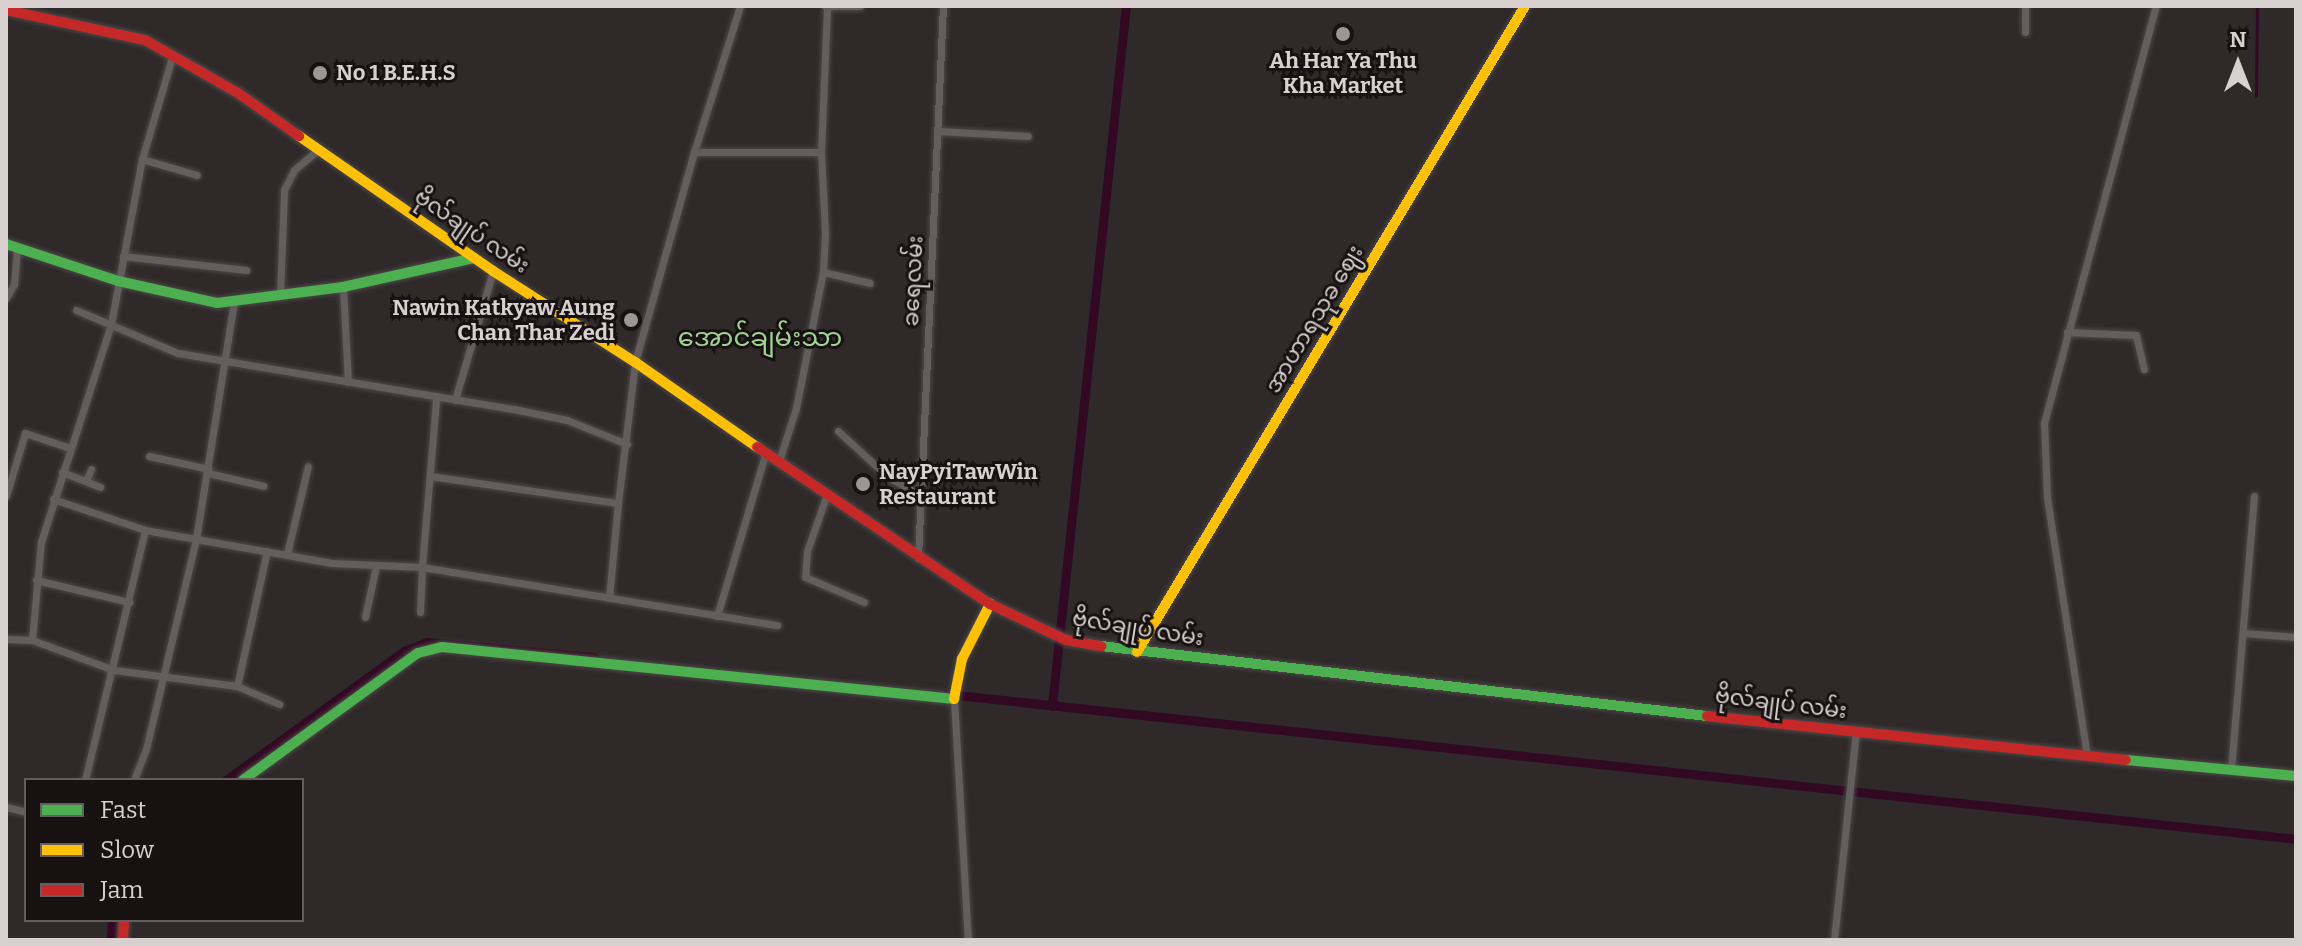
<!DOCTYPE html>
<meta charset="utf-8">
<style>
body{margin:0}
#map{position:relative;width:2302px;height:946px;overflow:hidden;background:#2f2a29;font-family:Bitter,"Noto Sans Myanmar",serif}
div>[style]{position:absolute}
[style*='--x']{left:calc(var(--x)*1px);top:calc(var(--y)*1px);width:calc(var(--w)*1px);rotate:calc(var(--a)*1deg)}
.stream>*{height:3px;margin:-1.5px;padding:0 1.5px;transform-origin:1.5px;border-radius:1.5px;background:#320923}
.canal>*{height:9px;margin:-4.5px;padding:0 4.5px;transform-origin:4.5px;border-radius:4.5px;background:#320923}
.roads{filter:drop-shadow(0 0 2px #4d4848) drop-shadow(0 0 2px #4d4848)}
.street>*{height:7px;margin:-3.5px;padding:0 3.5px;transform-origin:3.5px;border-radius:3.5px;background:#625e5d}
.fast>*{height:10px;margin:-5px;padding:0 5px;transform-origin:5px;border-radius:5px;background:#4caf50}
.slow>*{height:10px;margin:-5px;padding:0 5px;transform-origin:5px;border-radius:5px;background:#ffc107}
.jam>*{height:10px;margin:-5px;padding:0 5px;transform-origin:5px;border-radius:5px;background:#c62828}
.dots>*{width:22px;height:22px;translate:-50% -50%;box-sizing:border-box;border:4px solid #171211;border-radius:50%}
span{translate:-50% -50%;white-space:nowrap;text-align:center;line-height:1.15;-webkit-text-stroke:6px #171211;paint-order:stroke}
.poi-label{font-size:22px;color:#d7d0cf;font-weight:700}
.left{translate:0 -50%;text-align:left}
.right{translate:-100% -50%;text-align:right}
.street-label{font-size:22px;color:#d7d0cf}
.quarter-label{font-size:26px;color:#a0d395}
.frame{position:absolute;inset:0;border:8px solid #d7d0cf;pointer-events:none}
.legend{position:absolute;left:24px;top:778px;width:280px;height:144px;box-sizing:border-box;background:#171211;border:2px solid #645e5d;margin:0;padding:10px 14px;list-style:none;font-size:24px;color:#d7d0cf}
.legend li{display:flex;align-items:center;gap:16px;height:40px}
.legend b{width:40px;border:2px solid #645e5d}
.north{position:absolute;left:2198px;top:24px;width:80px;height:80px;-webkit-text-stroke:6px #171211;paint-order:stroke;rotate:0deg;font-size:22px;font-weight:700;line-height:32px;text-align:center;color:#d7d0cf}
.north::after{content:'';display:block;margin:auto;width:28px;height:36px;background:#d7d0cf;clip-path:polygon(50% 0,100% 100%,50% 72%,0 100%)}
</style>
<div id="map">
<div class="stream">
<i style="--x:2256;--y:96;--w:90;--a:-89.4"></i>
</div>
<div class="canal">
<i style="--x:947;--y:694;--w:1357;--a:6.13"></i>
<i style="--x:1052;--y:706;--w:704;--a:-83.97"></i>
<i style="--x:226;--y:780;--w:220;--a:-35.9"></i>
<i style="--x:404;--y:651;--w:25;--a:-21"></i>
<i style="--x:427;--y:642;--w:168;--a:5.1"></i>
<i style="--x:111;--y:940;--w:20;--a:-87"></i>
</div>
<div class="roads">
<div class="street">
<i style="--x:825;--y:6;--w:35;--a:0"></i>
<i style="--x:2025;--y:6;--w:26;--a:90"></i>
<i style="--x:938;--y:131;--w:90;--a:3.2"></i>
<i style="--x:694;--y:152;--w:127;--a:0"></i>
<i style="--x:142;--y:159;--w:57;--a:16.2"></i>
<i style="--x:123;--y:256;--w:124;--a:6.5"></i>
<i style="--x:823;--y:272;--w:48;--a:13.2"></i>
<i style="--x:343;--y:287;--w:95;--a:87"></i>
<i style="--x:280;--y:296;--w:106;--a:-87.8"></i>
<i style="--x:284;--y:190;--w:22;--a:-63"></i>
<i style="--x:294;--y:170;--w:33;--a:-40"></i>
<i style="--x:6;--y:298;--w:16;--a:-60"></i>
<i style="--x:14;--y:284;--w:36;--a:-85"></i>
<i style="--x:76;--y:310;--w:111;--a:22.9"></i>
<i style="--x:178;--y:353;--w:341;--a:9.5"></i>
<i style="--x:514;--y:409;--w:54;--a:11.7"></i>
<i style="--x:567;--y:420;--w:65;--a:21.8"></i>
<i style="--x:2067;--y:332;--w:69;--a:2.5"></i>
<i style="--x:2136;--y:335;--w:35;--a:77"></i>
<i style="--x:455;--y:400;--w:134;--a:-73.6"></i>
<i style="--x:838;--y:431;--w:68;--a:42.6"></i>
<i style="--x:888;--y:477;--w:38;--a:29"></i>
<i style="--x:149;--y:456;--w:61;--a:12.2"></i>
<i style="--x:779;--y:461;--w:56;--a:-72.2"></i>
<i style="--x:796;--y:408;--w:139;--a:-78.8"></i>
<i style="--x:823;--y:272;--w:39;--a:-87"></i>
<i style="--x:825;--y:233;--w:81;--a:-92.8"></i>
<i style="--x:821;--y:152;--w:145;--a:-87.6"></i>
<i style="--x:62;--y:472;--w:41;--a:21.5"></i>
<i style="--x:208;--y:473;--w:57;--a:13.1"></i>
<i style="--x:430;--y:476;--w:190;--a:8.2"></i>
<i style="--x:618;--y:503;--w:142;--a:-83.1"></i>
<i style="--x:635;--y:362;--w:218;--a:-74.3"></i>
<i style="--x:694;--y:152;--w:153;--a:-72.5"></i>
<i style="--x:86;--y:481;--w:13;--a:-67"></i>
<i style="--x:827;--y:494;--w:60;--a:109.3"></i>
<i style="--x:807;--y:551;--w:26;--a:94"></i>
<i style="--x:805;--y:577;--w:64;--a:23"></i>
<i style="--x:6;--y:496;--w:66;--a:-73.2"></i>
<i style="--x:25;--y:433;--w:47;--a:18.4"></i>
<i style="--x:53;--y:499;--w:97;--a:18.6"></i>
<i style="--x:145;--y:530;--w:190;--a:10"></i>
<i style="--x:332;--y:563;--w:90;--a:2.5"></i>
<i style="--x:422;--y:567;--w:169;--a:-85.2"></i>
<i style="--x:287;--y:554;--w:90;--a:-76.6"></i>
<i style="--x:918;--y:558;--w:553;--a:-87.41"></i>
<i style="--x:36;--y:580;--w:96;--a:13.3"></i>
<i style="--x:609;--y:598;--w:95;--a:-84.6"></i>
<i style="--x:420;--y:612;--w:45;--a:-87.5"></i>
<i style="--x:422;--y:567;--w:360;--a:9.3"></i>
<i style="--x:717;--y:616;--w:171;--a:-73.4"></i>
<i style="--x:365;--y:617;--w:52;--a:-77.8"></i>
<i style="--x:2243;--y:633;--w:53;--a:4.3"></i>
<i style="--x:6;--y:639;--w:26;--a:2"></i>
<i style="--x:32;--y:640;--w:87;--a:20.1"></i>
<i style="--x:114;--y:670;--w:124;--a:7.4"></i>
<i style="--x:237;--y:686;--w:46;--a:23.2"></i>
<i style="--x:32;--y:640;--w:98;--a:-84.8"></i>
<i style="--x:41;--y:542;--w:229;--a:-72.2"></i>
<i style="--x:111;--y:324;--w:168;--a:-79.4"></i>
<i style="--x:142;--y:159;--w:109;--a:-73.6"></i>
<i style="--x:237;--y:686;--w:138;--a:-77.5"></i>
<i style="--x:954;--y:699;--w:241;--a:86.7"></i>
<i style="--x:2087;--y:756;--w:262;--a:-98.8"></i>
<i style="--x:2047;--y:497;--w:74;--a:-92.3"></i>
<i style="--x:2044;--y:423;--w:432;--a:-75"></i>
<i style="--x:2231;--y:770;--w:275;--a:-85.2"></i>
<i style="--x:85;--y:780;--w:257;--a:-76.5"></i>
<i style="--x:134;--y:780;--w:33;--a:-69"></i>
<i style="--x:146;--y:749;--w:216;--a:-76.6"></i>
<i style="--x:196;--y:539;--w:239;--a:-80.9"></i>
<i style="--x:6;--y:807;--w:21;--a:14"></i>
<i style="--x:1834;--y:940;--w:209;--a:-84"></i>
</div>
<div class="fast">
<i style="--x:6;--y:244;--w:118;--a:18.3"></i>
<i style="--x:118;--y:281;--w:101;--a:12.5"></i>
<i style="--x:217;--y:303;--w:127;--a:-7.2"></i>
<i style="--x:343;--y:287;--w:134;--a:-12.5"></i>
<i style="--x:1101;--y:646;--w:610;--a:6.59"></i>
<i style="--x:2126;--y:760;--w:171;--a:5.4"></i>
<i style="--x:243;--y:780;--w:216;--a:-36"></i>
<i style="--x:418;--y:653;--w:25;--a:-14"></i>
<i style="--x:442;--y:647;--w:515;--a:5.8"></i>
</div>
<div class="slow">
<i style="--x:299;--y:136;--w:236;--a:34.8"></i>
<i style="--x:493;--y:271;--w:169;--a:32.7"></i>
<i style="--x:635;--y:362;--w:149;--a:34.9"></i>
<i style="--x:1137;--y:652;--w:754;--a:-59.01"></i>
<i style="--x:954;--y:699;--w:41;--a:-78.7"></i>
<i style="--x:962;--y:659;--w:62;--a:-63"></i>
</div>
<div class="jam">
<i style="--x:6;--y:10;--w:142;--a:12.2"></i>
<i style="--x:145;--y:40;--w:107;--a:29.7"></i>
<i style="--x:238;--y:93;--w:75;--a:35.2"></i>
<i style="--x:757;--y:447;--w:281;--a:34"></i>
<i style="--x:990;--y:604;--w:84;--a:25.3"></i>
<i style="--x:1066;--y:640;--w:36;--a:10"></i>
<i style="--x:1707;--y:716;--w:421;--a:6"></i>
<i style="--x:123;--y:940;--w:20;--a:-87"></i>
</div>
</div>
<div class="dots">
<i style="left:1343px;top:34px;background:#9c9695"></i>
<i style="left:320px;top:73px;background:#9c9695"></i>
<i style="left:631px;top:320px;background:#9c9695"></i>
<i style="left:863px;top:484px;background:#9c9695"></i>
</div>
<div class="poi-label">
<span style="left:1343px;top:73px">Ah Har Ya Thu<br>Kha Market</span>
<span class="left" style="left:336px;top:73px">No 1 B.E.H.S</span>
<span class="right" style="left:615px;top:320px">Nawin Katkyaw Aung<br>Chan Thar Zedi</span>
<span class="left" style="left:879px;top:484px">NayPyiTawWin<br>Restaurant</span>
</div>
<div class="street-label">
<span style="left:472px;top:231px;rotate:34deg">ဗိုလ်ချုပ် လမ်း</span>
<span style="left:913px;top:281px;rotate:-87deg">ခရေလမ်း</span>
<span style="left:1314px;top:319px;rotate:-59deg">အာဟာရသုခ ဈေး</span>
<span style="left:1138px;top:628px;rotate:9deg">ဗိုလ်ချုပ် လမ်း</span>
<span style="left:1781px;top:703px;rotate:7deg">ဗိုလ်ချုပ် လမ်း</span>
</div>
<div class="quarter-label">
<span style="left:760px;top:338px">အောင်ချမ်းသာ</span>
</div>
<div class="frame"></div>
<ul class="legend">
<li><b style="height:10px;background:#4caf50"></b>Fast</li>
<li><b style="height:10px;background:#ffc107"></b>Slow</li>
<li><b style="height:10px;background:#c62828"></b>Jam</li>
</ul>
<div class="north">N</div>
</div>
